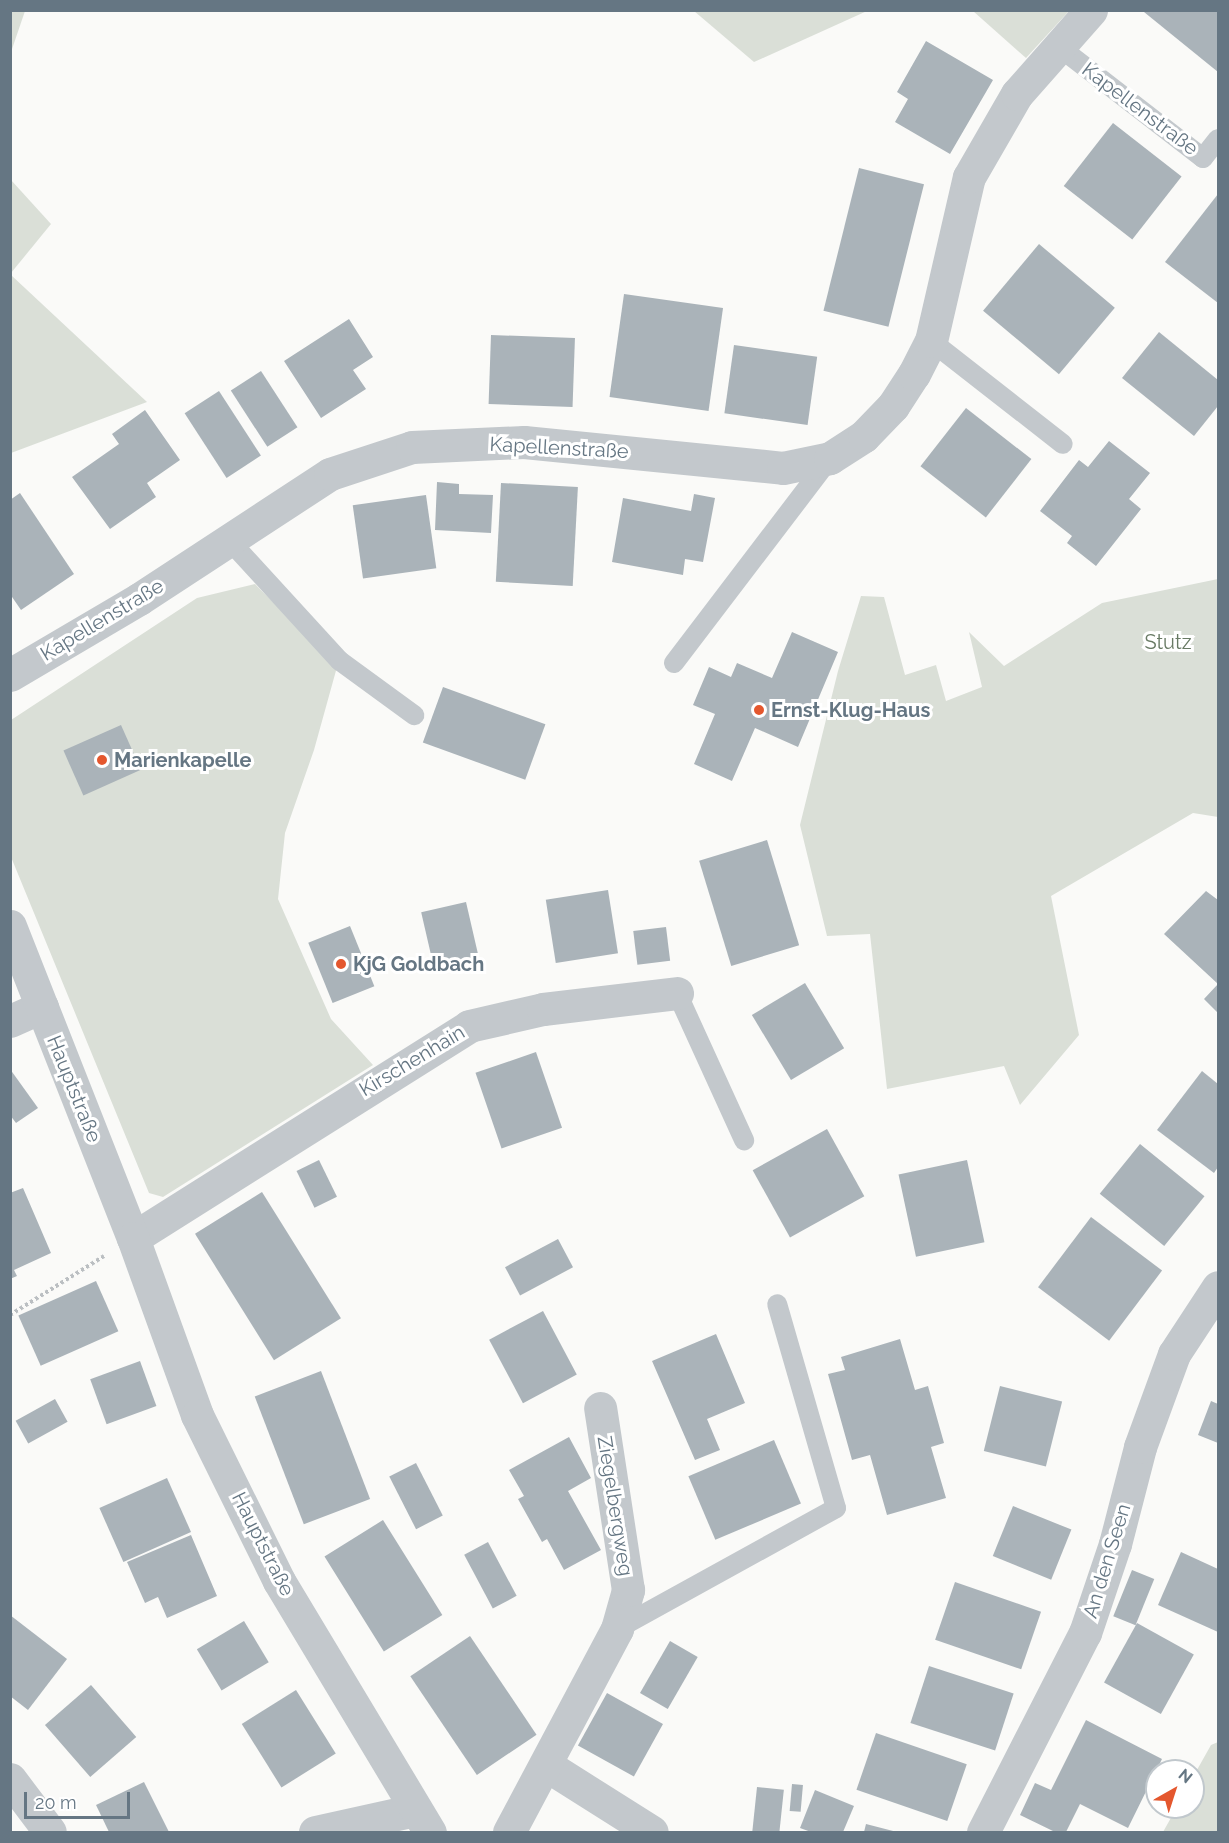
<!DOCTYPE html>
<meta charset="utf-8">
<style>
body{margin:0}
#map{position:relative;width:1229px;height:1843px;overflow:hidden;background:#fafaf8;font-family:Raleway,sans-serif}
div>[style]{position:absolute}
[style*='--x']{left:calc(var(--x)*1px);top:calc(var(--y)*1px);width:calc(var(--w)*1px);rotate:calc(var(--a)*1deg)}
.green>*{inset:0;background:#dadfd7}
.building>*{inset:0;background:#aab3b9;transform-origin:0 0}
.path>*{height:4px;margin-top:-2px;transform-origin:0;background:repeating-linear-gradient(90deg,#bbbfc2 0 3px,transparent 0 6px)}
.service>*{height:20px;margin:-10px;padding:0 10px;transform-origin:10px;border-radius:10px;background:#c3c8cc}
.minor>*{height:33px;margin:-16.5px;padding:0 16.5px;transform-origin:16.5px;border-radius:16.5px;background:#c3c8cc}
.tertiary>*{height:33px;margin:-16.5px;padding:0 16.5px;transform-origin:16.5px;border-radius:16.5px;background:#c3c8cc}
.dots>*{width:16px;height:16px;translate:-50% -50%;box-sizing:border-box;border:3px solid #fff;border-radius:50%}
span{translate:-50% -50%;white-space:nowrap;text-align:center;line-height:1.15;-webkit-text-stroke:6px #fff;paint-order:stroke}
.street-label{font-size:20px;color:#657683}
.park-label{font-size:20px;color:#687a64}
.poi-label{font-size:20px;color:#657683;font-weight:700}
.left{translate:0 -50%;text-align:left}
.frame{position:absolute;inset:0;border:12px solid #657683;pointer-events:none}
.north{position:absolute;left:1145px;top:1759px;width:60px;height:60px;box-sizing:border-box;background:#fff;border:2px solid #c1c8cd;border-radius:50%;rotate:39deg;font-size:16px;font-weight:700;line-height:24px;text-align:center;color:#657683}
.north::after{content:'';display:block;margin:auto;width:21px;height:27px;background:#e4572e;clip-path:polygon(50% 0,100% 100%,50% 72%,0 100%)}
.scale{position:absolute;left:24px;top:1792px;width:106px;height:27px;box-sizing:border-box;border:3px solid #657683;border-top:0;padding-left:8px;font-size:18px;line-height:21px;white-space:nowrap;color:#657683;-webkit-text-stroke:4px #fff;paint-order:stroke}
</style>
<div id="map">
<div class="green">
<i style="clip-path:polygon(11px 10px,25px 11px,11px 52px,10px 11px)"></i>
<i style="clip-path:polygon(694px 11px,867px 11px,754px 62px)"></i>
<i style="clip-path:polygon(973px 11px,1069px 11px,1026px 58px)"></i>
<i style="clip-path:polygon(11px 180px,51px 224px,11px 273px)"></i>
<i style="clip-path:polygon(11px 275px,147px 402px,11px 453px)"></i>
<i style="clip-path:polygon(1218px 579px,1218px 817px,1193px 813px,1051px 896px,1079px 1035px,1020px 1105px,1004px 1066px,887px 1089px,870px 934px,827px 936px,800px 825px,838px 671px,861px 596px,884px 597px,905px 675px,936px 665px,946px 701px,982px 687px,969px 632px,1004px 666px,1102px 603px)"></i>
<i style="clip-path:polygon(255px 584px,337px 667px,314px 750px,285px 833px,278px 899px,331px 1019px,373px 1065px,163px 1197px,149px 1193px,11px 857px,11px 720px,197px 598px)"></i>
<i style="clip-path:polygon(1218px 1742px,1218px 1832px,1163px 1832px,1177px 1807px,1193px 1807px,1193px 1777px,1211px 1745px)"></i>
</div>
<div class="building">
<i style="clip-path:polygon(1145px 10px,1218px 10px,1218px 72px,1144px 12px)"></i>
<i style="clip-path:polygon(926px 41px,993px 80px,950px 154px,895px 122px,908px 99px,897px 92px)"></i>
<i style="left:1113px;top:123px;width:87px;height:80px;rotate:38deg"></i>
<i style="left:859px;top:168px;width:67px;height:147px;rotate:14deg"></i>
<i style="clip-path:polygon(1218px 194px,1218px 303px,1165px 262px)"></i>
<i style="left:1039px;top:244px;width:99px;height:87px;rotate:40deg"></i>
<i style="left:624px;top:294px;width:100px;height:104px;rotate:8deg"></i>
<i style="clip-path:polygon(349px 319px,373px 357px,353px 370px,366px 389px,321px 418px,284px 361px)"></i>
<i style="clip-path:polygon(1159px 332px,1218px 380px,1218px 406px,1194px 436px,1122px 378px)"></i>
<i style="left:491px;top:335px;width:84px;height:69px;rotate:2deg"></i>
<i style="left:734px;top:345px;width:84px;height:69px;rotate:8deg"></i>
<i style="left:261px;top:371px;width:67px;height:36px;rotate:57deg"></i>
<i style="left:219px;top:391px;width:77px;height:41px;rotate:57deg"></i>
<i style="left:966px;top:408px;width:83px;height:74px;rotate:38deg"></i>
<i style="clip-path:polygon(145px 410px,180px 460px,147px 483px,156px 497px,110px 529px,72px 477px,119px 444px,112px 434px)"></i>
<i style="clip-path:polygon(1109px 441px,1150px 473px,1129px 499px,1141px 509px,1096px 566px,1067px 543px,1072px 536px,1040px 511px,1079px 460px,1088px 467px)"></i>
<i style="clip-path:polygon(437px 482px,459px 484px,459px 494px,493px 495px,491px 533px,435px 530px)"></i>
<i style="left:501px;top:483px;width:77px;height:99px;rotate:3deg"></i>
<i style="clip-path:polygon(20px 493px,74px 574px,21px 610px,10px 594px,10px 500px)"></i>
<i style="clip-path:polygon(694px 494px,715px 498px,703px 562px,685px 559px,683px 575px,612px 562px,623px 498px,691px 511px)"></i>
<i style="left:426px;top:495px;width:74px;height:74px;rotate:82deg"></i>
<i style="clip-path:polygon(792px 632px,838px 652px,798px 747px,755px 728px,732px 781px,694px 764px,715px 714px,693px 705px,709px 667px,731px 677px,737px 663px,772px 678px)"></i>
<i style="left:443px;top:687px;width:109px;height:59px;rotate:20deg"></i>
<i style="left:121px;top:725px;width:49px;height:63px;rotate:66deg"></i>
<i style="left:767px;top:840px;width:110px;height:71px;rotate:73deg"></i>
<i style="left:608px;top:890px;width:64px;height:63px;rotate:81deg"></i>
<i style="clip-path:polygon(1206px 891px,1218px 900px,1218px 1013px,1204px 999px,1218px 984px,1164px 934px)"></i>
<i style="left:466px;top:902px;width:62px;height:46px;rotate:77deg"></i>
<i style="left:350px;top:926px;width:65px;height:45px;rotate:68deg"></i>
<i style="left:666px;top:927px;width:34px;height:33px;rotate:83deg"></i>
<i style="left:805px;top:983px;width:76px;height:62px;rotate:59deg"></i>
<i style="left:536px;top:1052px;width:80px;height:64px;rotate:71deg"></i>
<i style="clip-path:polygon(10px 1069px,38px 1108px,16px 1123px,10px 1115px)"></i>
<i style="clip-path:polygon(1202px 1071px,1218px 1084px,1218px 1167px,1214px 1173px,1157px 1130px)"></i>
<i style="left:827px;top:1129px;width:77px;height:85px;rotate:61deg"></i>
<i style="left:1140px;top:1144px;width:83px;height:64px;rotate:39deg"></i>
<i style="left:319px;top:1160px;width:41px;height:25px;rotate:64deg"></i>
<i style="left:967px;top:1160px;width:84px;height:70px;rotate:78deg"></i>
<i style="clip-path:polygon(23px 1188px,51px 1253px,14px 1270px,17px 1276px,10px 1279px,10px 1193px)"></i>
<i style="left:262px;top:1192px;width:149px;height:79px;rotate:58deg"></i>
<i style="left:1091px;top:1217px;width:89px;height:88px;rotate:37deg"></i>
<i style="left:558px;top:1239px;width:32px;height:60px;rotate:62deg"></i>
<i style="left:96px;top:1281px;width:55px;height:85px;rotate:66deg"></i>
<i style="left:543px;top:1311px;width:72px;height:61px;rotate:62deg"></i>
<i style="clip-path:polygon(716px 1334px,745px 1403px,707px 1419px,720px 1450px,695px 1460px,652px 1361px)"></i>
<i style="clip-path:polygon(900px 1339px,915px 1390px,928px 1386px,944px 1443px,931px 1447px,946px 1498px,887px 1515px,870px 1455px,852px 1460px,828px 1374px,845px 1370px,841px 1357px)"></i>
<i style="left:140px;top:1361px;width:48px;height:53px;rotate:70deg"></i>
<i style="left:321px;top:1371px;width:137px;height:71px;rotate:69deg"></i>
<i style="left:1000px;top:1386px;width:64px;height:67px;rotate:14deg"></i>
<i style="left:55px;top:1399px;width:26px;height:45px;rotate:61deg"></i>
<i style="clip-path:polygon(1211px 1401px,1218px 1404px,1218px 1443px,1198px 1435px)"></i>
<i style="clip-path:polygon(569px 1437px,591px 1478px,568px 1491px,601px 1550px,564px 1570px,547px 1539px,542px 1542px,518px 1499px,524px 1496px,509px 1470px)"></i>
<i style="left:774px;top:1440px;width:69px;height:93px;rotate:67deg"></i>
<i style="left:416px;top:1463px;width:59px;height:30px;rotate:63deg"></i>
<i style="left:167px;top:1478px;width:59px;height:74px;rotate:66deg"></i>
<i style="left:1013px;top:1506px;width:63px;height:54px;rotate:22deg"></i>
<i style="left:383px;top:1520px;width:112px;height:69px;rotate:58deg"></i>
<i style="clip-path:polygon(191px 1535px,217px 1596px,167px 1618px,158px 1597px,145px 1603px,127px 1562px)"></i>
<i style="left:488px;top:1542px;width:61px;height:27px;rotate:62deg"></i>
<i style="clip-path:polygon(1181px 1552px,1218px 1569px,1218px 1632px,1158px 1605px)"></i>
<i style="left:1132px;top:1570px;width:24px;height:50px;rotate:22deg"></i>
<i style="left:955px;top:1582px;width:91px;height:61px;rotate:19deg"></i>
<i style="clip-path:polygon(10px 1615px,67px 1659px,28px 1710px,10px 1696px)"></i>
<i style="left:244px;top:1621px;width:48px;height:55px;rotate:59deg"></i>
<i style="left:1137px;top:1623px;width:65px;height:68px;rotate:29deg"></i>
<i style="left:470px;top:1636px;width:119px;height:72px;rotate:56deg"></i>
<i style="left:670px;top:1641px;width:32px;height:60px;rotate:30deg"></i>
<i style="left:929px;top:1666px;width:89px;height:60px;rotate:18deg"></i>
<i style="left:91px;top:1685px;width:69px;height:61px;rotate:49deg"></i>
<i style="left:296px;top:1690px;width:75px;height:64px;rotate:58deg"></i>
<i style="left:607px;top:1693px;width:64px;height:60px;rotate:29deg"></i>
<i style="clip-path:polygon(1086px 1720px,1162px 1759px,1128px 1828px,1080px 1804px,1066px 1832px,1055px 1832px,1020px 1815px,1035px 1783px,1051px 1790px)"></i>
<i style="left:876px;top:1733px;width:96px;height:60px;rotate:19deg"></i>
<i style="clip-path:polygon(144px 1782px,169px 1832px,109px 1832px,96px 1805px)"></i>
<i style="left:792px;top:1784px;width:11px;height:27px;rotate:5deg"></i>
<i style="left:757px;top:1787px;width:27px;height:45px;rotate:6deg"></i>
<i style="clip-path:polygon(815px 1790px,854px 1806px,843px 1832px,811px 1832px,800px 1828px)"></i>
<i style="clip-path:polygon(866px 1824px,897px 1832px,864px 1832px)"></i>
</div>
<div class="path">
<i style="--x:10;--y:1315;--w:111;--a:-32.1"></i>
</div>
<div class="service">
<i style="--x:1058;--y:46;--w:183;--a:37.7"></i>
<i style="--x:1203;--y:158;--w:24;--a:-52"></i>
<i style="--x:931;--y:341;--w:167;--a:38"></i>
<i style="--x:229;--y:540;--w:164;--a:47.5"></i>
<i style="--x:340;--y:661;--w:92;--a:36.1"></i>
<i style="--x:674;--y:663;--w:258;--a:-52.7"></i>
<i style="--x:677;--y:993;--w:162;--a:65.5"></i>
<i style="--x:617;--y:1629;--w:250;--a:-28.9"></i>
<i style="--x:836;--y:1508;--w:212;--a:-106.1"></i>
</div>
<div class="minor">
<i style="--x:10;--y:675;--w:150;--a:-30.5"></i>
<i style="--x:139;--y:599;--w:228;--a:-33.2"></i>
<i style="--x:330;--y:474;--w:86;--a:-18.2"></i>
<i style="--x:412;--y:447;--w:112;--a:-2.6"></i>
<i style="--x:524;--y:442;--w:260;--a:5.7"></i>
<i style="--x:783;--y:468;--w:48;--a:-12"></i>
<i style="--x:830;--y:458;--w:40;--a:-32.9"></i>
<i style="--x:864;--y:436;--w:42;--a:-46"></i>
<i style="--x:893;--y:406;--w:38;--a:-57"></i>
<i style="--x:914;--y:374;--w:37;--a:-63"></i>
<i style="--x:931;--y:341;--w:168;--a:-77"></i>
<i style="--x:969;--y:177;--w:96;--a:-60"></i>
<i style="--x:1017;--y:94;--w:112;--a:-48.6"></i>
<i style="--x:10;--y:1021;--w:35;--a:-24"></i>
<i style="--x:133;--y:1238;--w:397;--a:-32.2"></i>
<i style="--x:469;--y:1026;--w:76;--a:-12.9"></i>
<i style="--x:543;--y:1009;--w:135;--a:-6.8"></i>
<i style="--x:546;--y:1765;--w:125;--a:32.3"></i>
<i style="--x:10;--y:1779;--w:66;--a:53"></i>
<i style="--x:315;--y:1832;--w:102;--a:-12.4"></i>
<i style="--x:509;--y:1832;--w:230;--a:-62"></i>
<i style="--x:617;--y:1629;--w:41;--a:-74.2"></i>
<i style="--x:628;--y:1590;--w:184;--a:-98.7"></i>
<i style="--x:983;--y:1832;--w:224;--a:-62.9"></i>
<i style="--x:1085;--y:1633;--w:94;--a:-71.4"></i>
<i style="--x:1115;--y:1544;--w:100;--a:-75.5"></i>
<i style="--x:1140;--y:1447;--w:99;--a:-69.9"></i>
<i style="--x:1174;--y:1354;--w:80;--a:-56.7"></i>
</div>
<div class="tertiary">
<i style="--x:10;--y:926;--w:335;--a:68.5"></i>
<i style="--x:133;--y:1238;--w:188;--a:70.1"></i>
<i style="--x:197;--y:1415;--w:185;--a:63.7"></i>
<i style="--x:279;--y:1581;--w:293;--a:59"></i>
</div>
<div class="dots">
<i style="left:759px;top:710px;background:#e4572e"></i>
<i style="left:102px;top:760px;background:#e4572e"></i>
<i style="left:341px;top:964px;background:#e4572e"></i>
</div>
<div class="street-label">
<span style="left:1140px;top:109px;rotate:37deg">Kapellenstraße</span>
<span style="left:559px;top:448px;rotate:3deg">Kapellenstraße</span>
<span style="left:102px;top:620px;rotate:-31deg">Kapellenstraße</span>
<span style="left:412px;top:1061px;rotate:-31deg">Kirschenhain</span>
<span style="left:74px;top:1089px;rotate:68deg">Hauptstraße</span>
<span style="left:615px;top:1506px;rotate:81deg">Ziegelbergweg</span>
<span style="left:263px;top:1544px;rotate:63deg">Hauptstraße</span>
<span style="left:1107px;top:1561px;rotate:-73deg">An den Seen</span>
</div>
<div class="park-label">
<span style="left:1168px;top:642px">Stutz</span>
</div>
<div class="poi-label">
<span class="left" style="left:771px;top:710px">Ernst-Klug-Haus</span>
<span class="left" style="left:114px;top:760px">Marienkapelle</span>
<span class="left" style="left:353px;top:964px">KjG Goldbach</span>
</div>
<div class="frame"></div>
<div class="north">N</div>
<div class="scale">20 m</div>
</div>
